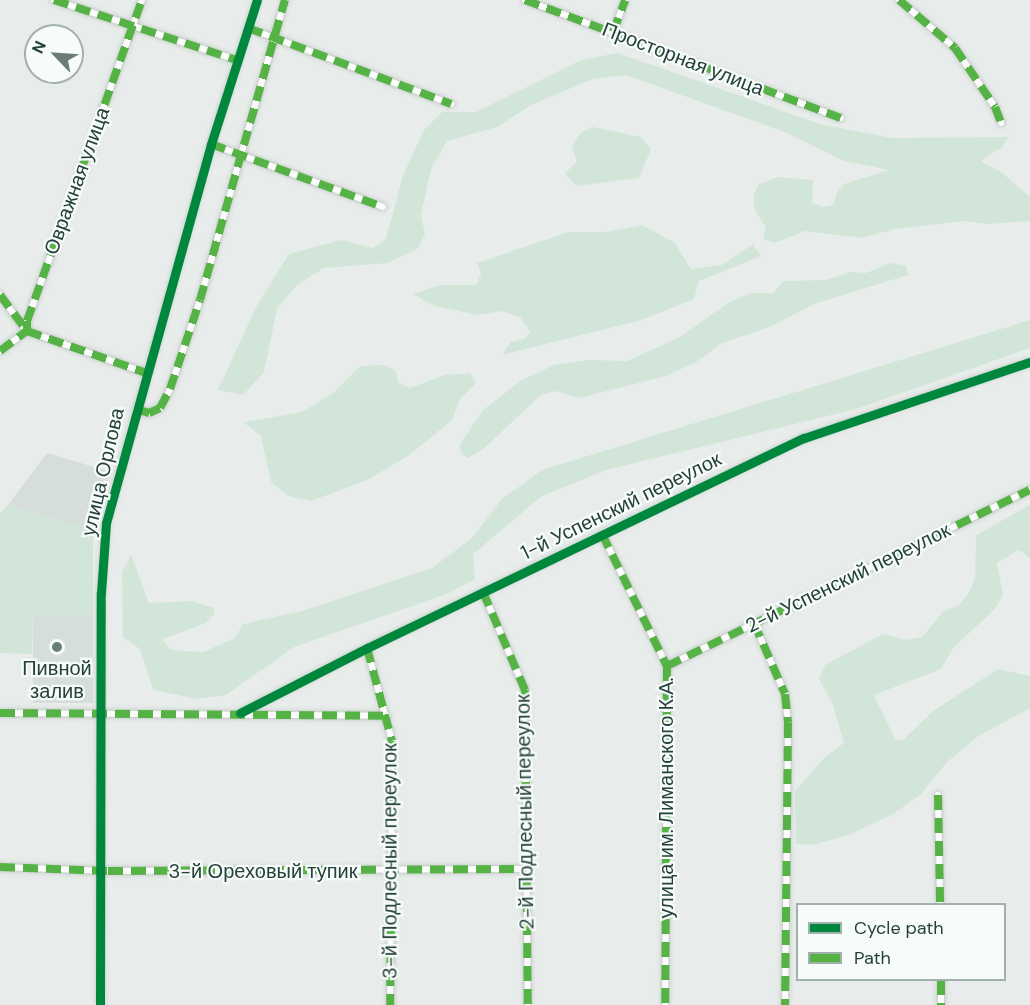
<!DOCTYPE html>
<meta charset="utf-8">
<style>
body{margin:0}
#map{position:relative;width:1030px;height:1005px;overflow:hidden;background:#e8edeb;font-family:"DM Sans",sans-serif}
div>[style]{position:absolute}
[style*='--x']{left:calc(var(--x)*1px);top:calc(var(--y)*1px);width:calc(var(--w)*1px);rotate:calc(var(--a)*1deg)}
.built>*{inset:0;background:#d6dedb;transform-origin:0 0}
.green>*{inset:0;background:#d1e6d8}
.roads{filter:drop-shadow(0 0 2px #c5cac8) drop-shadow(0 0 2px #c5cac8)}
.minor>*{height:6px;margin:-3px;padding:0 3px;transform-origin:3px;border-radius:3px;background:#fcfcfc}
.quiet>*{height:8px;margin-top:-4px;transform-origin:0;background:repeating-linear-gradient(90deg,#55b346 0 15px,transparent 0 23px)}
.cycleway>*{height:9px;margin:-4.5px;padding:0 4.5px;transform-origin:4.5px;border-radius:4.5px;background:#00873e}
.dots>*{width:16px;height:16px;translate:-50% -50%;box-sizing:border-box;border:3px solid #f7fbf9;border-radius:50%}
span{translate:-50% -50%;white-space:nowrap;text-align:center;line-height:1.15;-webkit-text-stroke:4.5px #f7fbf9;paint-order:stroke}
.street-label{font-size:20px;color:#24423a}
.poi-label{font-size:20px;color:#24423a}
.legend{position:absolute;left:796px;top:903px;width:210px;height:78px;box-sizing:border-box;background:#f7fbf9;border:2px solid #a3b1ad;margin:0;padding:8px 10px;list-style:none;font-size:18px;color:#24423a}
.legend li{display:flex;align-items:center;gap:12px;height:30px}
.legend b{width:30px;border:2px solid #a3b1ad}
.north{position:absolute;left:24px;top:24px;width:60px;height:60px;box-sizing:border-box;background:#f7fbf9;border:2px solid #a3b1ad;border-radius:50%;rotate:295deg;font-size:16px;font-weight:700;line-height:24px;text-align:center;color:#24423a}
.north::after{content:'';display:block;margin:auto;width:21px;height:27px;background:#697e78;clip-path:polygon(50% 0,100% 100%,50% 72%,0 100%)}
</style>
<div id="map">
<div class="built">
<i style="clip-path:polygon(47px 453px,111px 472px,93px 532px,8px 505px)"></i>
<i style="left:33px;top:615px;width:60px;height:88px"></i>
</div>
<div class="green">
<i style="clip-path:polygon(618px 53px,820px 124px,892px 138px,1009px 137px,1002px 147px,981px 161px,1001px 172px,1030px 197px,1030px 221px,987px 224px,964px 221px,895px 229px,862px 238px,805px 231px,775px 243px,763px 239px,766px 228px,754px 208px,754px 194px,759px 184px,778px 177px,813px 180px,812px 203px,823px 207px,834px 205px,836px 194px,844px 184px,889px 170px,844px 161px,787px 133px,626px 75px,593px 79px,531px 105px,497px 127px,447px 141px,431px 169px,421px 215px,425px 235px,417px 249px,388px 263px,324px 268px,297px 285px,277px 309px,264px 372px,243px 395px,218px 390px,256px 307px,289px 254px,341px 240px,373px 248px,386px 239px,403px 175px,424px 130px,442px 112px,476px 112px,581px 60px)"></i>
<i style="clip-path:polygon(593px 127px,641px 137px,651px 149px,639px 178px,576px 186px,565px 173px,577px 162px,572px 147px,580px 133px)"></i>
<i style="clip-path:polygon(643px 225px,675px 243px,691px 269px,722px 265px,753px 244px,761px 256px,699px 281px,694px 299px,641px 320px,502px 355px,511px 342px,524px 339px,530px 332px,520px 317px,501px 311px,478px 315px,434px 306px,413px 294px,440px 285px,476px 285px,481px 274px,477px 263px,569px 232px,606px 232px)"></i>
<i style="clip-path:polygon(890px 263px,906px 266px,908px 275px,814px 304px,770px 327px,722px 343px,696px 362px,666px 376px,579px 398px,556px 391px,541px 395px,482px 450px,468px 458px,462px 454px,459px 446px,483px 410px,522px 380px,554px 365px,587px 360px,627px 361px,680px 337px,728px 303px,751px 293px,773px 293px,784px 281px,826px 280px,850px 272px,866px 273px)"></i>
<i style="clip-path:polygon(1030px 320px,1030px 348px,856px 409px,606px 470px,542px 496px,473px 554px,475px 579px,447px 594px,294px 647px,226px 695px,197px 699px,153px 690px,140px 649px,123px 637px,122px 572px,131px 555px,149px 603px,192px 601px,214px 608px,214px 614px,206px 623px,163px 639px,170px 650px,203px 652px,235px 638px,243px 624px,302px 611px,432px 568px,472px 538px,502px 499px,542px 470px)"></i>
<i style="clip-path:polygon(384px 365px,395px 370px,399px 383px,410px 388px,445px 375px,470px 373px,476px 383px,460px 399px,452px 420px,408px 456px,367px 480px,311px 501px,288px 496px,271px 482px,261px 436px,243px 422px,302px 412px,333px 393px,360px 366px)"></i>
<i style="clip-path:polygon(8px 505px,93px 532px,93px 615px,33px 615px,32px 654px,0 653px,0 513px)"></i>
<i style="clip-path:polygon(1030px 505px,1030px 558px,1019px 550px,997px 563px,1003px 595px,995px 609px,954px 647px,941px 669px,874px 695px,895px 739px,902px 741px,933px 711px,998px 669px,1030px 676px,1030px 708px,977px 737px,947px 762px,921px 794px,893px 814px,849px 835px,812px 845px,796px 844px,795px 791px,824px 758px,844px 743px,833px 705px,819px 679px,825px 665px,883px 634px,906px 640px,922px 637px,943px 612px,959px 605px,969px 593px,975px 577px,976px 535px)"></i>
</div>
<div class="roads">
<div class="minor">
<i style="--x:54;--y:0;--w:192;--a:18.2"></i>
<i style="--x:525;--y:0;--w:337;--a:20.5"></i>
<i style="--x:899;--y:0;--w:74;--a:40.6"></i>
<i style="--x:955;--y:48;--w:71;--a:55.9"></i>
<i style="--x:995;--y:107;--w:17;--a:69"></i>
<i style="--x:248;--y:28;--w:217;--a:20.5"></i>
<i style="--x:613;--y:32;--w:34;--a:-69"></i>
<i style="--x:211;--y:144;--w:183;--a:20.1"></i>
<i style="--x:0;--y:295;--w:44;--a:54.2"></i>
<i style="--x:27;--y:331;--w:10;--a:-90"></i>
<i style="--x:27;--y:321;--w:341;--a:-70.3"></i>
<i style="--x:27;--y:331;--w:126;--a:19.4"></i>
<i style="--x:0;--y:351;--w:34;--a:-37"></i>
<i style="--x:136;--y:409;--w:14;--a:17"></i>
<i style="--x:149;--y:413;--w:12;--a:-24"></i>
<i style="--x:160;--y:408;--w:21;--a:-62"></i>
<i style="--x:170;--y:389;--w:94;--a:-71.4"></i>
<i style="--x:200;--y:300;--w:312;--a:-74.2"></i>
<i style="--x:602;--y:534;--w:147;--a:63.8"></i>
<i style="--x:667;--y:666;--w:339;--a:90.3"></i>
<i style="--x:483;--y:592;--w:107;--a:66.8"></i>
<i style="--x:525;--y:690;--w:315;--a:89.5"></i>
<i style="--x:754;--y:623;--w:77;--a:66.4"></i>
<i style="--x:785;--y:694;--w:29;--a:84"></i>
<i style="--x:788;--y:723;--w:282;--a:90.6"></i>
<i style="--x:367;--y:648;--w:96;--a:75"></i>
<i style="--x:392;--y:741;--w:264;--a:90.4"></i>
<i style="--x:667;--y:666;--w:403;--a:-25.9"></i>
<i style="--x:0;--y:713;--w:387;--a:0.4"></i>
<i style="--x:240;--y:713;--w:143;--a:-27.1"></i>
<i style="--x:367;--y:648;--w:485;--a:-25.7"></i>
<i style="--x:804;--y:438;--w:238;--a:-18.6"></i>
<i style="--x:938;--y:795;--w:109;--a:88.9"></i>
<i style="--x:0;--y:867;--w:108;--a:2.1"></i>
<i style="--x:108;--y:871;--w:418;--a:-0.3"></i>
<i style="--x:941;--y:980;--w:25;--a:90"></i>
<i style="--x:100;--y:1005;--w:412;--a:-89.9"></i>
<i style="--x:101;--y:593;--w:70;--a:-85.9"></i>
<i style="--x:106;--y:523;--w:393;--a:-74.5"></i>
<i style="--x:211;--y:144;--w:151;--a:-72.3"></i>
</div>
</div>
<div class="quiet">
<i style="--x:54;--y:0;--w:192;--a:18.2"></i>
<i style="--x:525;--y:0;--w:337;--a:20.5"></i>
<i style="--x:899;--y:0;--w:74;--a:40.6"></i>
<i style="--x:955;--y:48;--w:71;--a:55.9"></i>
<i style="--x:995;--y:107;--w:17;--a:69"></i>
<i style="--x:248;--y:28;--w:217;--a:20.5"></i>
<i style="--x:613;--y:32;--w:34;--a:-69"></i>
<i style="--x:211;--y:144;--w:183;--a:20.1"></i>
<i style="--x:0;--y:295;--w:45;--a:53.1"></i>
<i style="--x:27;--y:331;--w:10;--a:-90"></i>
<i style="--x:27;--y:321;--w:341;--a:-70.3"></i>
<i style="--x:27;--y:331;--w:126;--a:19.4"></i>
<i style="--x:0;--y:351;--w:34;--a:-37"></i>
<i style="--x:136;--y:409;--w:14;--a:17"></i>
<i style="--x:149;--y:413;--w:12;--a:-24"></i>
<i style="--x:160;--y:408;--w:21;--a:-62"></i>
<i style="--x:170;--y:389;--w:94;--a:-71.4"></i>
<i style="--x:200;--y:300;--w:312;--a:-74.2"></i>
<i style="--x:602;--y:534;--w:147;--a:63.8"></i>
<i style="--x:667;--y:666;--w:339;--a:90.3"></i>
<i style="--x:483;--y:592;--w:107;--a:66.8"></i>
<i style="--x:525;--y:690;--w:315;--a:89.5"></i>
<i style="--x:754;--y:623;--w:77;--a:66.4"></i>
<i style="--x:785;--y:694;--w:29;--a:84"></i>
<i style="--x:788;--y:723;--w:282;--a:90.6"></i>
<i style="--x:367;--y:648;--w:96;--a:75"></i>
<i style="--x:392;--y:741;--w:264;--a:90.4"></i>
<i style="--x:667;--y:666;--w:403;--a:-25.9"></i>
<i style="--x:0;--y:713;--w:387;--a:0.4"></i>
<i style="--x:938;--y:795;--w:109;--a:88.9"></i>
<i style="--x:0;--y:867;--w:108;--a:2.1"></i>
<i style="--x:108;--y:871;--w:418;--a:-0.3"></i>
<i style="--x:941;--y:980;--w:25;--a:90"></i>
</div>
<div class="cycleway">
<i style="--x:240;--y:713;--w:143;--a:-27.1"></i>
<i style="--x:367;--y:648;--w:485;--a:-25.7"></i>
<i style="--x:804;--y:438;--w:238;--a:-18.6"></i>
<i style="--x:100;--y:1005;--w:412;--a:-89.9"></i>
<i style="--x:101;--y:593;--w:70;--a:-85.9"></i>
<i style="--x:106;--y:523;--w:393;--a:-74.5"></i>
<i style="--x:211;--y:144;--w:151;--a:-72.3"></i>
</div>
<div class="dots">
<i style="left:57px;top:647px;background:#697e78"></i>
</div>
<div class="street-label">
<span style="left:683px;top:59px;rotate:21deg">Просторная улица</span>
<span style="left:77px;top:181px;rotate:-70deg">Овражная улица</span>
<span style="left:103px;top:472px;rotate:-77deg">улица Орлова</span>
<span style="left:621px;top:506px;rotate:-26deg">1-й Успенский переулок</span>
<span style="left:848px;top:578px;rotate:-26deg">2-й Успенский переулок</span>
<span style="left:666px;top:798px;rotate:-90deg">улица им. Лиманского К.А.</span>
<span style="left:525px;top:812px;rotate:-91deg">2-й Подлесный переулок</span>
<span style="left:390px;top:861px;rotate:-90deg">3-й Подлесный переулок</span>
<span style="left:263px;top:871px">3-й Ореховый тупик</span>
</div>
<div class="poi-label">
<span style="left:57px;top:680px">Пивной<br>залив</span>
</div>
<ul class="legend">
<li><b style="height:8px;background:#00873e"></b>Cycle path</li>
<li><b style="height:8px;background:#55b346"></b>Path</li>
</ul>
<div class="north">N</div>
</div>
